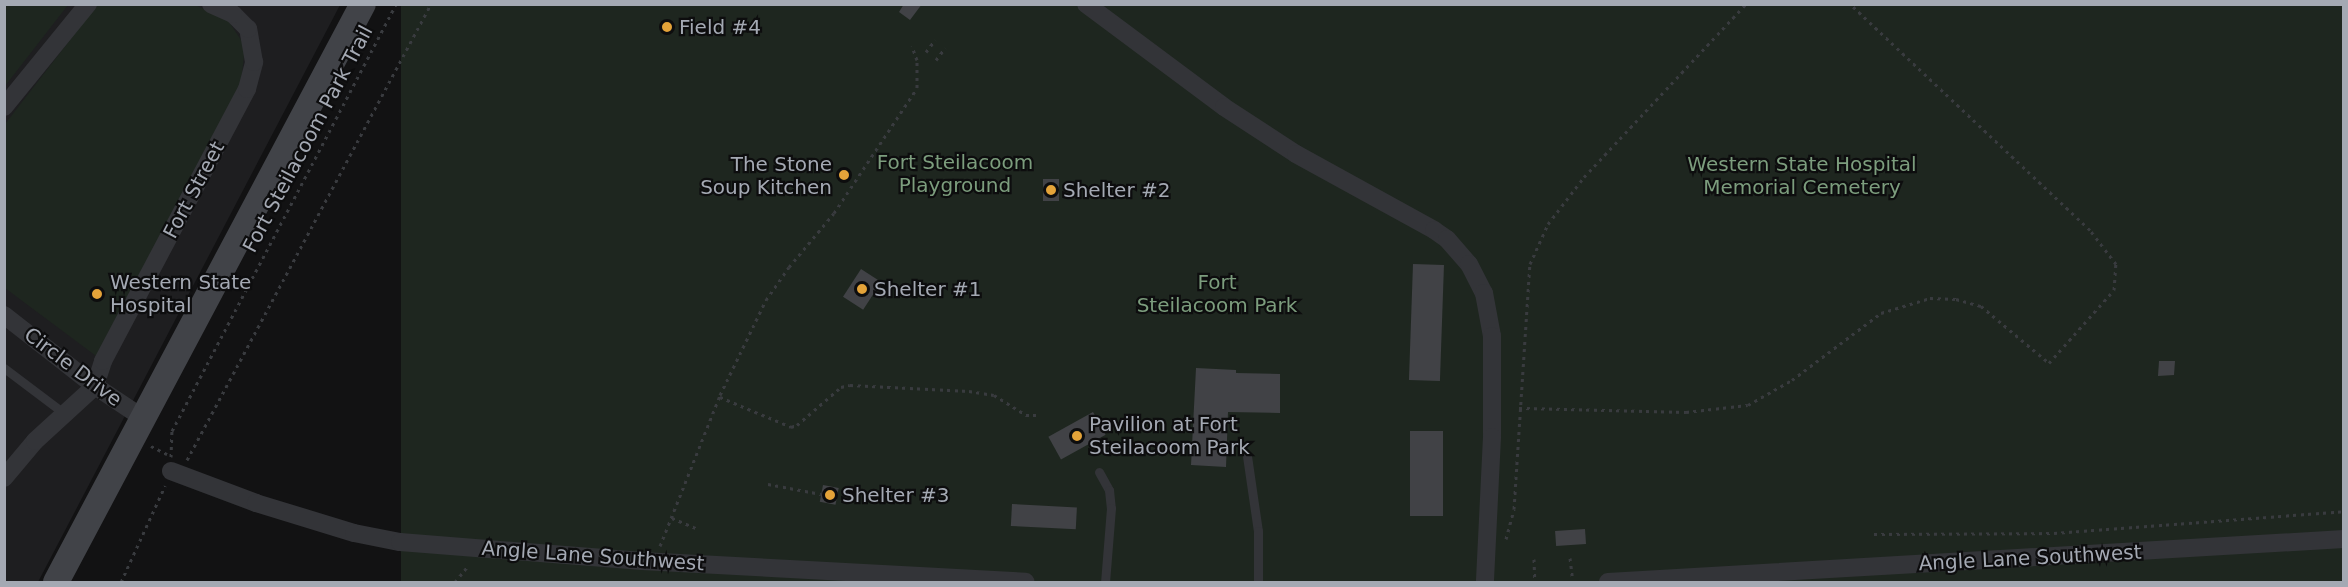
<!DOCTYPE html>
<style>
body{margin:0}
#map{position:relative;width:2348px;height:587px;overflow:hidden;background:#121213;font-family:"DejaVu Sans",sans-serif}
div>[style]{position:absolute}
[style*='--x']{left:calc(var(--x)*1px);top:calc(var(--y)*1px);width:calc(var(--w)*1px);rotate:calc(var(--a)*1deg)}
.built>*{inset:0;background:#1e1e20}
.green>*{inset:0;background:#1e261f;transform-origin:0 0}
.building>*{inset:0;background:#414246;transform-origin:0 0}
.path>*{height:3px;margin-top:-1.5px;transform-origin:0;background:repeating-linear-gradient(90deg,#393b3f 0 3px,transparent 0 7.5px)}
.lane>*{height:9px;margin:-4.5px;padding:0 4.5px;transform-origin:4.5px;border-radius:4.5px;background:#333438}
.street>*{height:18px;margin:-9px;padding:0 9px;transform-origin:9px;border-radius:9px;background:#333438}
.secondary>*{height:26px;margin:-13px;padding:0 13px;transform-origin:13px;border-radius:13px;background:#414348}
.dots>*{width:16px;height:16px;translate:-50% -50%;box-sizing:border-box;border:3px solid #0d0d0e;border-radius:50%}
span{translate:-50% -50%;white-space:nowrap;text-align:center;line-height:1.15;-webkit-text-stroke:4.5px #0d0d0e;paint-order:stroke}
.poi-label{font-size:20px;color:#a4a9b3}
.left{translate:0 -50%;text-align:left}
.right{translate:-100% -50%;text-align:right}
.street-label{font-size:20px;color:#a4a9b3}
.park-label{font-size:20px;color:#7c9d7d}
.frame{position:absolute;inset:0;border:6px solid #a4a9b3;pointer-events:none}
</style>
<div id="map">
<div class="built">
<i style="clip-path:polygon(4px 5px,340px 5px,38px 582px,5px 582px)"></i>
</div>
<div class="green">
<i style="clip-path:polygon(5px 4px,68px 5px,5px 86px,4px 5px)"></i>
<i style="clip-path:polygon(97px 5px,195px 5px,227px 19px,245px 46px,241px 84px,96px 356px,5px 288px,5px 124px)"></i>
<i style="left:401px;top:5px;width:1942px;height:655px"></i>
</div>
<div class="building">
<i style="clip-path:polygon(904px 4px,922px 4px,910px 20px,899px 12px)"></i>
<i style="left:1043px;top:179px;width:16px;height:22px"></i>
<i style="left:1413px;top:264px;width:31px;height:116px;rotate:2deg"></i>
<i style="left:861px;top:269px;width:24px;height:33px;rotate:33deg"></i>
<i style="clip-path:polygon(2159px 361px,2175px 361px,2174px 375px,2158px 376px)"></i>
<i style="clip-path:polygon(1196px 368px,1236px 370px,1236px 373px,1280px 374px,1280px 413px,1228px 412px,1226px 467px,1191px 465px)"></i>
<i style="left:1093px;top:412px;width:26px;height:51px;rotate:61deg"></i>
<i style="left:1410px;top:431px;width:33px;height:85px"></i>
<i style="left:823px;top:485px;width:16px;height:17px;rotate:11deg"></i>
<i style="left:1012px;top:504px;width:65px;height:22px;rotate:3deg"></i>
<i style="left:1585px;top:529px;width:15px;height:30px;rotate:86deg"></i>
</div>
<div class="path">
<i style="--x:926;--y:52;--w:15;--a:-53"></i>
<i style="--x:936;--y:60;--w:15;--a:-53"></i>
<i style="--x:720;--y:397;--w:77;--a:22.9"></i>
<i style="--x:791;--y:427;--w:6;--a:-18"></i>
<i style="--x:797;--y:425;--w:58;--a:-40.8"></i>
<i style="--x:841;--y:387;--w:9;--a:-13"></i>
<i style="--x:850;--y:385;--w:119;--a:2.9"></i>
<i style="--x:969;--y:391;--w:25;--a:9"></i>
<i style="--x:994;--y:395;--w:38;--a:32"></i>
<i style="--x:1026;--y:415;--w:11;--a:0"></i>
<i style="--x:1519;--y:408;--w:167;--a:1.4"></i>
<i style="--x:1686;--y:412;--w:62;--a:-6.4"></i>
<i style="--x:1748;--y:405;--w:51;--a:-29.6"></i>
<i style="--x:1792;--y:380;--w:111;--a:-37"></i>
<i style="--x:1881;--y:313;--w:51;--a:-17"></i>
<i style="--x:1930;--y:298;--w:26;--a:2"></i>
<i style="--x:1956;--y:299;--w:26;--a:16"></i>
<i style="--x:1981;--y:306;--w:89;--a:40"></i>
<i style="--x:2049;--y:363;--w:98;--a:-48.3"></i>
<i style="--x:2114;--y:290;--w:26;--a:-86"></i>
<i style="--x:2116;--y:264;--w:43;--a:-127.4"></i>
<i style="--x:2090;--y:230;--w:330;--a:-136.7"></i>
<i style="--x:151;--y:446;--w:18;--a:27"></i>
<i style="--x:171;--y:457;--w:26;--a:-88"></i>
<i style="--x:172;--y:431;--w:482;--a:-62.3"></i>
<i style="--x:187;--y:460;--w:517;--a:-61.85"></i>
<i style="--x:768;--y:484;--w:54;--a:10.7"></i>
<i style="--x:672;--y:518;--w:28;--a:23"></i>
<i style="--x:1874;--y:534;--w:180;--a:-0.3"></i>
<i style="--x:2054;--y:533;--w:291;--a:-4.3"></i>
<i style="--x:1506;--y:539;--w:31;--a:-75"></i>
<i style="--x:1514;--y:509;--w:246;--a:-86.3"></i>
<i style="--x:1530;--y:264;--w:44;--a:-65.8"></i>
<i style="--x:1548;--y:224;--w:59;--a:-52.5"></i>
<i style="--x:1584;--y:177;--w:237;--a:-46.9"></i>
<i style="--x:660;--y:546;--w:162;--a:-68.3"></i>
<i style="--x:720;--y:395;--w:106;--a:-64.2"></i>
<i style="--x:766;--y:300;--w:40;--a:-55.1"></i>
<i style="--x:789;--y:267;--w:70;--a:-50.2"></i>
<i style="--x:834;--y:213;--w:150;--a:-56.4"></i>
<i style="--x:917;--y:88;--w:28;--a:-90"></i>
<i style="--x:917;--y:60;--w:15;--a:-110"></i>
<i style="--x:1570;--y:558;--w:24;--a:83"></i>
<i style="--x:1534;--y:559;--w:23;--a:88"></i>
<i style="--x:121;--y:582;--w:106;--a:-65.4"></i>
<i style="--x:455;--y:582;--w:22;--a:-51"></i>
</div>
<div class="lane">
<i style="--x:4;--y:368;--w:76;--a:37"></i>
<i style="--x:1247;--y:456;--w:76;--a:81.7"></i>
<i style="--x:1258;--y:531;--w:51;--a:90"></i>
<i style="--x:1099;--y:472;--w:21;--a:61"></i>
<i style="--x:1109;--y:490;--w:18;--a:84"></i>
<i style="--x:1111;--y:508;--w:74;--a:94.6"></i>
</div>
<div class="street">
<i style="--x:1086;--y:4;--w:172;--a:36.7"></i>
<i style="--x:1224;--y:107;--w:86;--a:33.1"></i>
<i style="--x:1296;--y:154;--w:158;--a:28.8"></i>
<i style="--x:1434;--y:230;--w:16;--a:35"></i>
<i style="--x:1447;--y:239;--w:33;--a:49"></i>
<i style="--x:1469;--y:264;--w:33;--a:63"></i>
<i style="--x:1484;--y:293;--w:44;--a:79.5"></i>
<i style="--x:1492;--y:336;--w:101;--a:90"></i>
<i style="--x:1492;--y:437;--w:145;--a:92.8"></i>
<i style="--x:4;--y:107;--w:133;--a:-50.8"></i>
<i style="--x:4;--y:315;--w:115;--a:38"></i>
<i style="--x:95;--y:386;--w:58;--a:33.7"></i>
<i style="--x:171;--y:471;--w:91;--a:20.6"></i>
<i style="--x:256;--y:503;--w:102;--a:17"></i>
<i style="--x:354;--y:533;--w:47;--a:11.1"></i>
<i style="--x:400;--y:542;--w:243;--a:4.5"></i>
<i style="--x:642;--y:561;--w:384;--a:3.1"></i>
<i style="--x:4;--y:478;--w:48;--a:-50"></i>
<i style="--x:35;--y:441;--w:81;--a:-42.5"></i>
<i style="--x:95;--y:386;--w:26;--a:-72"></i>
<i style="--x:103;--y:361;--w:308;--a:-62.1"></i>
<i style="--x:247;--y:89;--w:28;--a:-75"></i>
<i style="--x:254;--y:62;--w:34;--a:-100"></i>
<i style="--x:248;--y:29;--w:21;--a:-135"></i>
<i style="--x:233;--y:14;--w:24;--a:-156"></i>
<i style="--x:1608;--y:582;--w:737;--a:-3.34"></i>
</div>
<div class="secondary">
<i style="--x:56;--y:582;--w:654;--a:-62.03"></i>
</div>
<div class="dots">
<i style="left:667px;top:27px;background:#e4a339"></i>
<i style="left:844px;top:175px;background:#e4a339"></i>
<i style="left:1051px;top:190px;background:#e4a339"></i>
<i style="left:862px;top:289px;background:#e4a339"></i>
<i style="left:97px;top:294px;background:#e4a339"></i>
<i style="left:1077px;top:436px;background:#e4a339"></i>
<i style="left:830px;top:495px;background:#e4a339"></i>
</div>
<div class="poi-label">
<span class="left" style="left:679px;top:27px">Field #4</span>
<span class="right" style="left:832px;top:176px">The Stone<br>Soup Kitchen</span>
<span class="left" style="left:1063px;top:190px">Shelter #2</span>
<span class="left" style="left:110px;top:294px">Western State<br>Hospital</span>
<span class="left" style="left:874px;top:289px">Shelter #1</span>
<span class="left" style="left:1089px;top:436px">Pavilion at Fort<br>Steilacoom Park</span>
<span class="left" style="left:842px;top:495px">Shelter #3</span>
</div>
<div class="street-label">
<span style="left:308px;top:139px;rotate:-62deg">Fort Steilacoom Park Trail</span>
<span style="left:194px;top:190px;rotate:-62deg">Fort Street</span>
<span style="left:73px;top:367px;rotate:37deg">Circle Drive</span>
<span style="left:593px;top:556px;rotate:4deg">Angle Lane Southwest</span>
<span style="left:2030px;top:558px;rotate:-3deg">Angle Lane Southwest</span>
</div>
<div class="park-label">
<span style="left:955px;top:174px">Fort Steilacoom<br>Playground</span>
<span style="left:1802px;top:176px">Western State Hospital<br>Memorial Cemetery</span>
<span style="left:1217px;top:294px">Fort<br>Steilacoom Park</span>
</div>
<div class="frame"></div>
</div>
